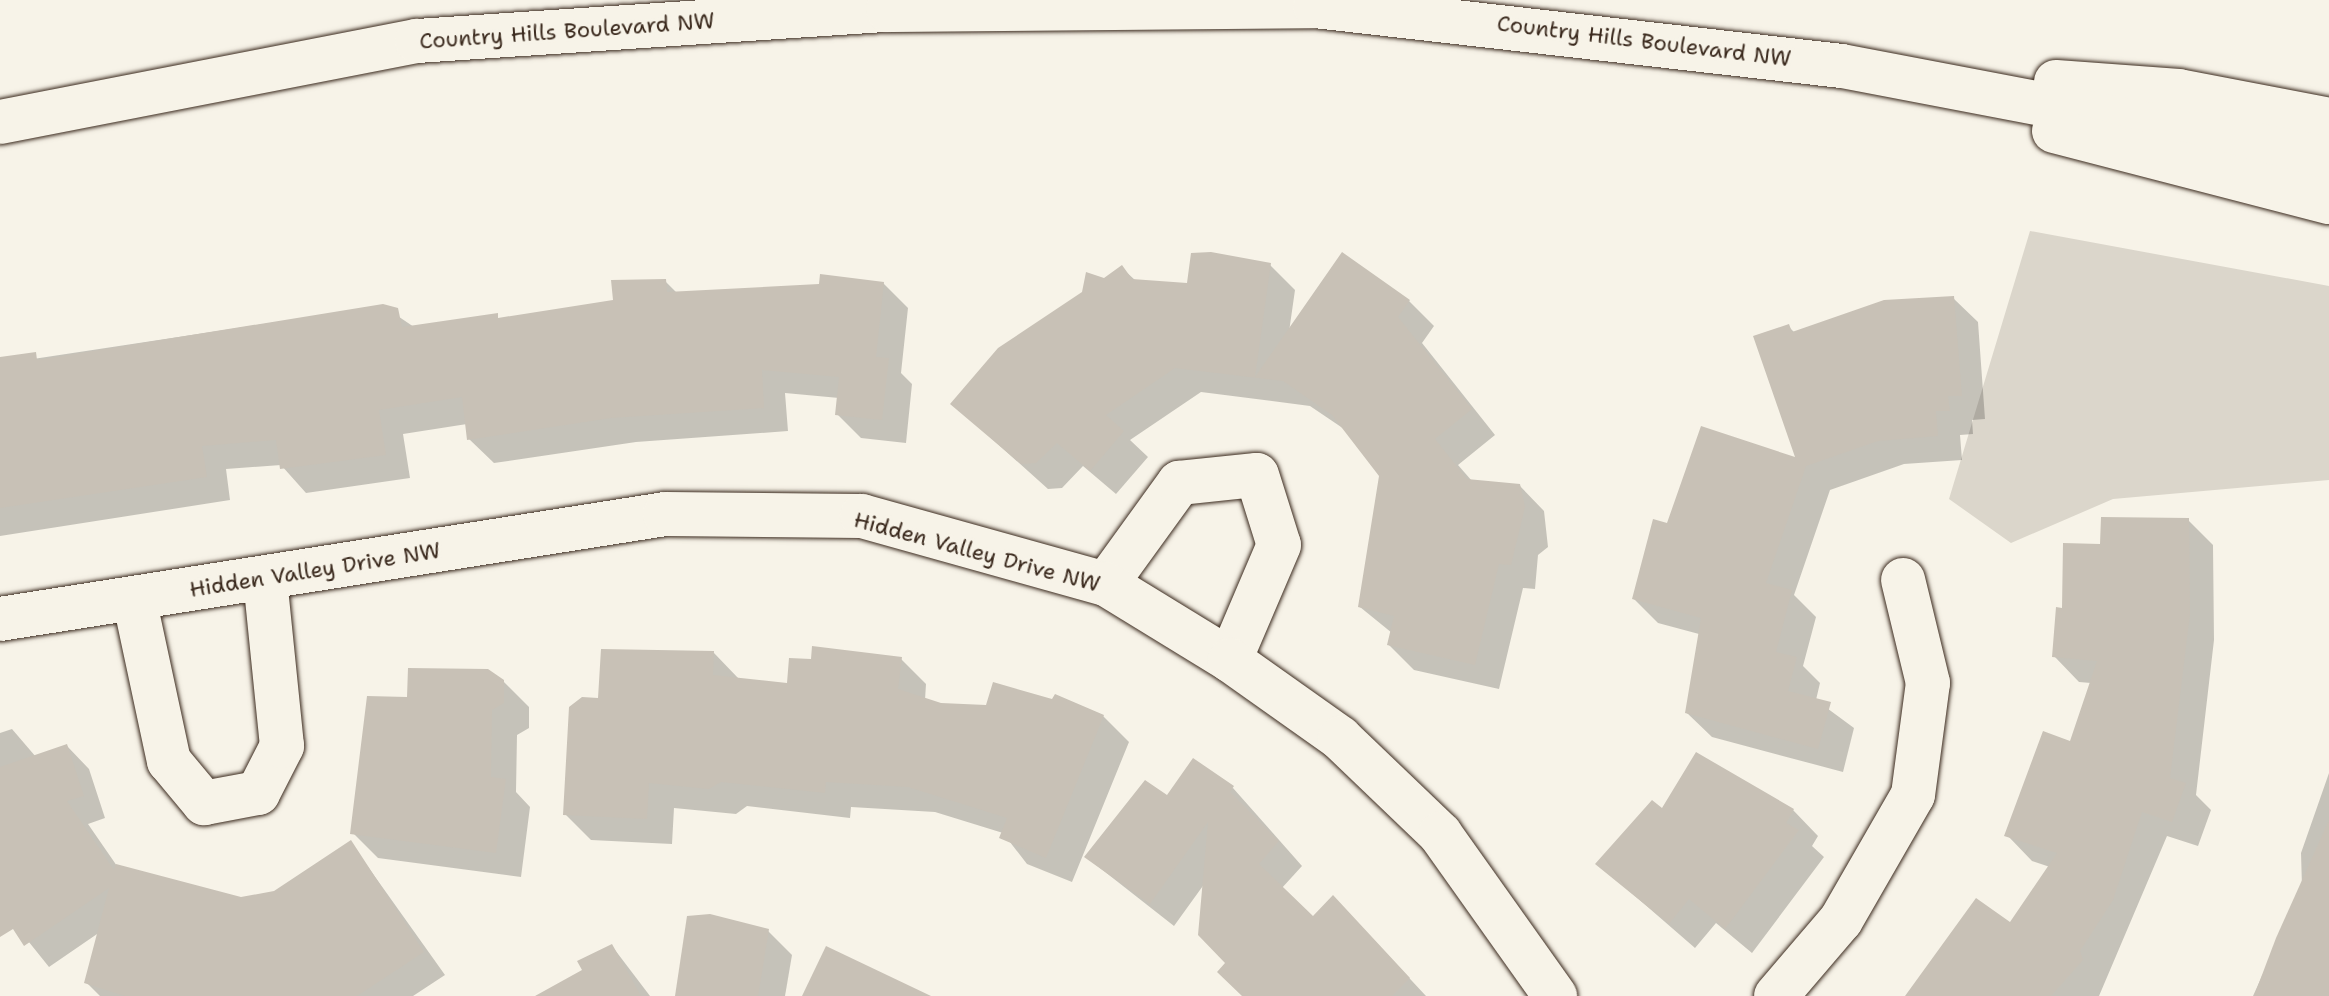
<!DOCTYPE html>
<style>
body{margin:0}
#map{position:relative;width:2329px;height:996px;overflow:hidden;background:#f7f3e8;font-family:"Shantell Sans",sans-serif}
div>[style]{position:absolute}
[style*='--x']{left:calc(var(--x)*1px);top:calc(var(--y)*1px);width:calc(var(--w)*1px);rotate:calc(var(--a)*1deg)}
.green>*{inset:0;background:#dbd6cb}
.shadow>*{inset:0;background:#0003}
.building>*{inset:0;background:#c8c1b6}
.roads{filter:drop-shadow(0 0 2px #3b2a1e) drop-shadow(0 0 2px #3b2a1e)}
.minor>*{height:44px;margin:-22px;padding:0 22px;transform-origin:22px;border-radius:22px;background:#f7f3e8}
.major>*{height:44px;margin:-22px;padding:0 22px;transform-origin:22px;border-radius:22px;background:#f7f3e8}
span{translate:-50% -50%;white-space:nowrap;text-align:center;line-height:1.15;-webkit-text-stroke:6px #f7f3e8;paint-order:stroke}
.street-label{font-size:22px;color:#3b2a1e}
</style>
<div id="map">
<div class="green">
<i style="clip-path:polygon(2030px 231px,2329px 286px,2329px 480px,2113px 499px,2011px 543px,1949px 499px)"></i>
</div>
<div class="shadow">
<i style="clip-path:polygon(1270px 265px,1295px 290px,1289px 332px,1409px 301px,1434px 326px,1422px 343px,1495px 435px,1458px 465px,1472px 481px,1519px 485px,1544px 511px,1548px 547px,1538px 555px,1535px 589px,1523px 588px,1499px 689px,1414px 670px,1389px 645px,1392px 633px,1360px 607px,1381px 475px,1347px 431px,1310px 406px,1201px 392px,1130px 440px,1148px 457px,1116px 494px,1083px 466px,1062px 488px,1048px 489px,953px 404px,1122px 268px,1136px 281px,1189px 285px)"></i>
<i style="clip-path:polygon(665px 281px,678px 294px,883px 283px,908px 308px,901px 373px,912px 384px,906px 443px,861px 438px,837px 414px,839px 398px,785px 393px,788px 431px,636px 442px,494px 463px,469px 439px,467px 424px,403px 434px,410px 478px,306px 493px,281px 465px,226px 469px,230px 500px,0 536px,0 364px,383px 306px,414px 327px,502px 320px,615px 301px)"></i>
<i style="clip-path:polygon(1953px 298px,1978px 322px,1985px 419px,1972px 420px,1973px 434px,1960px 435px,1962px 460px,1904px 464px,1830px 490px,1794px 595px,1816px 617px,1803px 666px,1820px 683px,1816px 700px,1854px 728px,1843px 772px,1712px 737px,1687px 713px,1699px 634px,1658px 623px,1634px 599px,1669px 526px,1798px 461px,1788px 326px,1795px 333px)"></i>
<i style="clip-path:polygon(2188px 520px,2213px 545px,2214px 640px,2196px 795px,2211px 810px,2198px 846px,2167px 836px,2099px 996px,1916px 996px,2011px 924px,2050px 867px,2032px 861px,2007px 835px,2072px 743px,2091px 683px,2079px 682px,2054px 656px,2064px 610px,2102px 546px)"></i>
<i style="clip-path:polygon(714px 653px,739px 679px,788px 685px,901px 659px,926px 684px,925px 700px,941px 705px,1103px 716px,1129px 742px,1072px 882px,1027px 864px,1003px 833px,935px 812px,851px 807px,850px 818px,747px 806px,736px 814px,674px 808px,672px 844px,591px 840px,565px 814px,600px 700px)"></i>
<i style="clip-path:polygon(503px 681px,529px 707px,529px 728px,517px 735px,516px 792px,530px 807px,521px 877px,378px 858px,353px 833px,409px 699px)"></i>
<i style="clip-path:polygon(12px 729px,36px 757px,67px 746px,89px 769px,105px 818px,88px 824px,117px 866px,241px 899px,274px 893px,351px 843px,445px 975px,413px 996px,100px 996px,87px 983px,100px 932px,49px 967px,0 906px,0 733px)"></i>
<i style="clip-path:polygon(2329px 773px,2329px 996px,2253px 996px,2302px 887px,2301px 853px)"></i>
<i style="clip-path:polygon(1233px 788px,1302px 866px,1281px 889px,1313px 919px,1357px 922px,1426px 996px,1244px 996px,1205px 883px,1174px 926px,1086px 857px,1168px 798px)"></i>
<i style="clip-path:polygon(1793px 810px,1818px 836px,1812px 846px,1824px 857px,1752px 953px,1716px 923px,1695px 948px,1597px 863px,1662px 811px)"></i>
<i style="clip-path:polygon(768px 931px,792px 955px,785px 996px,677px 996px)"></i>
<i style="clip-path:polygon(612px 946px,650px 996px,555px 996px,584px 971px)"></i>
</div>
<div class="building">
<i style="clip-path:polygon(1211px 252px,1271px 263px,1255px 377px,1342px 252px,1410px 300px,1398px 317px,1472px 409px,1435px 439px,1467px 479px,1520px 484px,1525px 507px,1511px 565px,1499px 564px,1475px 665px,1387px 645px,1394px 616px,1358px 607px,1379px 476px,1332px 415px,1283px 381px,1175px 368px,1106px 415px,1124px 431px,1090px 471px,1057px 443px,1036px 463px,1021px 464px,950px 404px,998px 348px,1082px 292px,1086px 272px,1104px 278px,1122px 265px,1132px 279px,1187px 283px,1191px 253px)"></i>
<i style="clip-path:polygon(820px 274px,884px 282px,876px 357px,889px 358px,882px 420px,835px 415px,839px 377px,762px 370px,764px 408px,611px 418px,467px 440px,462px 397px,379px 410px,386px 455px,280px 469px,276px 440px,202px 446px,207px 477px,0 508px,0 357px,36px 352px,37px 360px,383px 304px,398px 308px,402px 327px,498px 313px,498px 318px,613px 300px,611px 280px,666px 279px,667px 292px,819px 284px)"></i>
<i style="clip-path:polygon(1954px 296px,1962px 396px,1948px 396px,1950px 411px,1936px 411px,1938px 436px,1878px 441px,1806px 466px,1766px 583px,1792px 590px,1776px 652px,1797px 657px,1788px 691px,1831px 702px,1818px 749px,1685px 713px,1701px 618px,1632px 599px,1653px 519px,1667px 523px,1701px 426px,1795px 457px,1753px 336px,1789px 324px,1792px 332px,1884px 300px)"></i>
<i style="clip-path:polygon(2101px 517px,2189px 518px,2190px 614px,2170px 778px,2186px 783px,2172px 822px,2142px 812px,2113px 900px,2080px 951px,2083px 960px,2051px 996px,1905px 996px,1976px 898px,2010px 922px,2057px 853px,2004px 836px,2043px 731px,2070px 741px,2097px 661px,2052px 657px,2056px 607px,2062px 608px,2063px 543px,2100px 544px)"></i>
<i style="clip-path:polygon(812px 646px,902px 657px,898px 689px,941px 703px,986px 705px,993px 682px,1052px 699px,1055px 694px,1104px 715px,1046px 858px,999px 838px,1007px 818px,908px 787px,826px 782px,825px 793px,721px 782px,709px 789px,649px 783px,647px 819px,563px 815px,569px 707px,582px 697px,598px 698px,601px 649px,714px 651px,713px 675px,787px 683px,789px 658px,811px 659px)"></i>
<i style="clip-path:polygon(408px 668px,488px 669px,504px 680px,504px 703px,492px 710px,491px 777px,506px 779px,496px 853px,350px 834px,367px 696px,407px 697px)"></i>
<i style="clip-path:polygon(67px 744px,84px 796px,67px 801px,114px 870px,116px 864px,241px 897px,274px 891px,351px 840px,424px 952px,357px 996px,125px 996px,84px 983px,109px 888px,24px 946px,13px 929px,0 937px,0 767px)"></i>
<i style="clip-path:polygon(1696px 752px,1794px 809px,1786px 823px,1799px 830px,1725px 929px,1689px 899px,1669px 924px,1595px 864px,1652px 800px,1662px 808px)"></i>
<i style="clip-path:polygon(1193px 758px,1234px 786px,1230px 792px,1279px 841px,1259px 864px,1313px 916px,1333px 895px,1410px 978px,1392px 996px,1242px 996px,1217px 972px,1225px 963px,1198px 935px,1208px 822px,1150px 904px,1084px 857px,1145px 780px,1167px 795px)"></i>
<i style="clip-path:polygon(2329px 820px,2329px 996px,2254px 996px,2276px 938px)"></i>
<i style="clip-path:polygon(710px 914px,769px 929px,758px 996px,675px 996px,687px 916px)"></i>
<i style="clip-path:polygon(612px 944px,641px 996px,535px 996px,582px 970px,577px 961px)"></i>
<i style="clip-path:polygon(826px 946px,931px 996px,802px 996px)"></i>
</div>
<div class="roads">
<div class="minor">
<i style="--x:1106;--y:584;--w:125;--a:-54.1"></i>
<i style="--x:1179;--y:483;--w:78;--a:-5.9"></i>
<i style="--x:1257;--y:475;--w:73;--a:72.6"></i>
<i style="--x:1279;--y:545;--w:125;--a:113.1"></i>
<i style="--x:134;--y:598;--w:167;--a:77.9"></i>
<i style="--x:169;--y:761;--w:55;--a:50.2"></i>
<i style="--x:204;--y:803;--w:55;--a:-10.5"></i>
<i style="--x:258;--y:793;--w:53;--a:-62.9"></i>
<i style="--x:282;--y:746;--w:168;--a:-95.8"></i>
<i style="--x:0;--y:619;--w:673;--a:-8.97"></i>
<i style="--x:665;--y:514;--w:197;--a:0.6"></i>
<i style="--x:862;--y:516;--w:253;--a:15.6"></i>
<i style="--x:1106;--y:584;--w:145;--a:31.5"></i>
<i style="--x:1230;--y:660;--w:135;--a:35.3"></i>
<i style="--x:1340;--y:738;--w:139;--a:43.8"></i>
<i style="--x:1440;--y:834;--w:199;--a:54.6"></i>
<i style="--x:1776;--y:996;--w:100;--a:-49.5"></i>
<i style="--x:1841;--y:920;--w:144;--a:-60.1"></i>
<i style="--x:1913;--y:795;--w:113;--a:-82.4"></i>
<i style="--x:1928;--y:683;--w:106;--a:-103.6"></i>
</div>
<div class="major">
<i style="--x:2056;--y:82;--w:123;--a:4.2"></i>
<i style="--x:2179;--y:91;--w:153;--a:10.9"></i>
<i style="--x:0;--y:122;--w:425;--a:-11"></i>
<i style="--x:417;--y:41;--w:472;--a:-3.8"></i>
<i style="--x:888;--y:10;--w:427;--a:-0.5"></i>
<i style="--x:1315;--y:6;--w:530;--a:6.5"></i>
<i style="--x:1842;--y:66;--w:496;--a:10.8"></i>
<i style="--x:2054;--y:131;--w:284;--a:14.5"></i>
</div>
</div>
<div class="street-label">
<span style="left:567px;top:31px;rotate:-4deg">Country Hills Boulevard NW</span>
<span style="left:1644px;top:41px;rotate:7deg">Country Hills Boulevard NW</span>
<span style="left:977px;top:552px;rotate:15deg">Hidden Valley Drive NW</span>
<span style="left:315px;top:570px;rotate:-9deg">Hidden Valley Drive NW</span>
</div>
</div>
